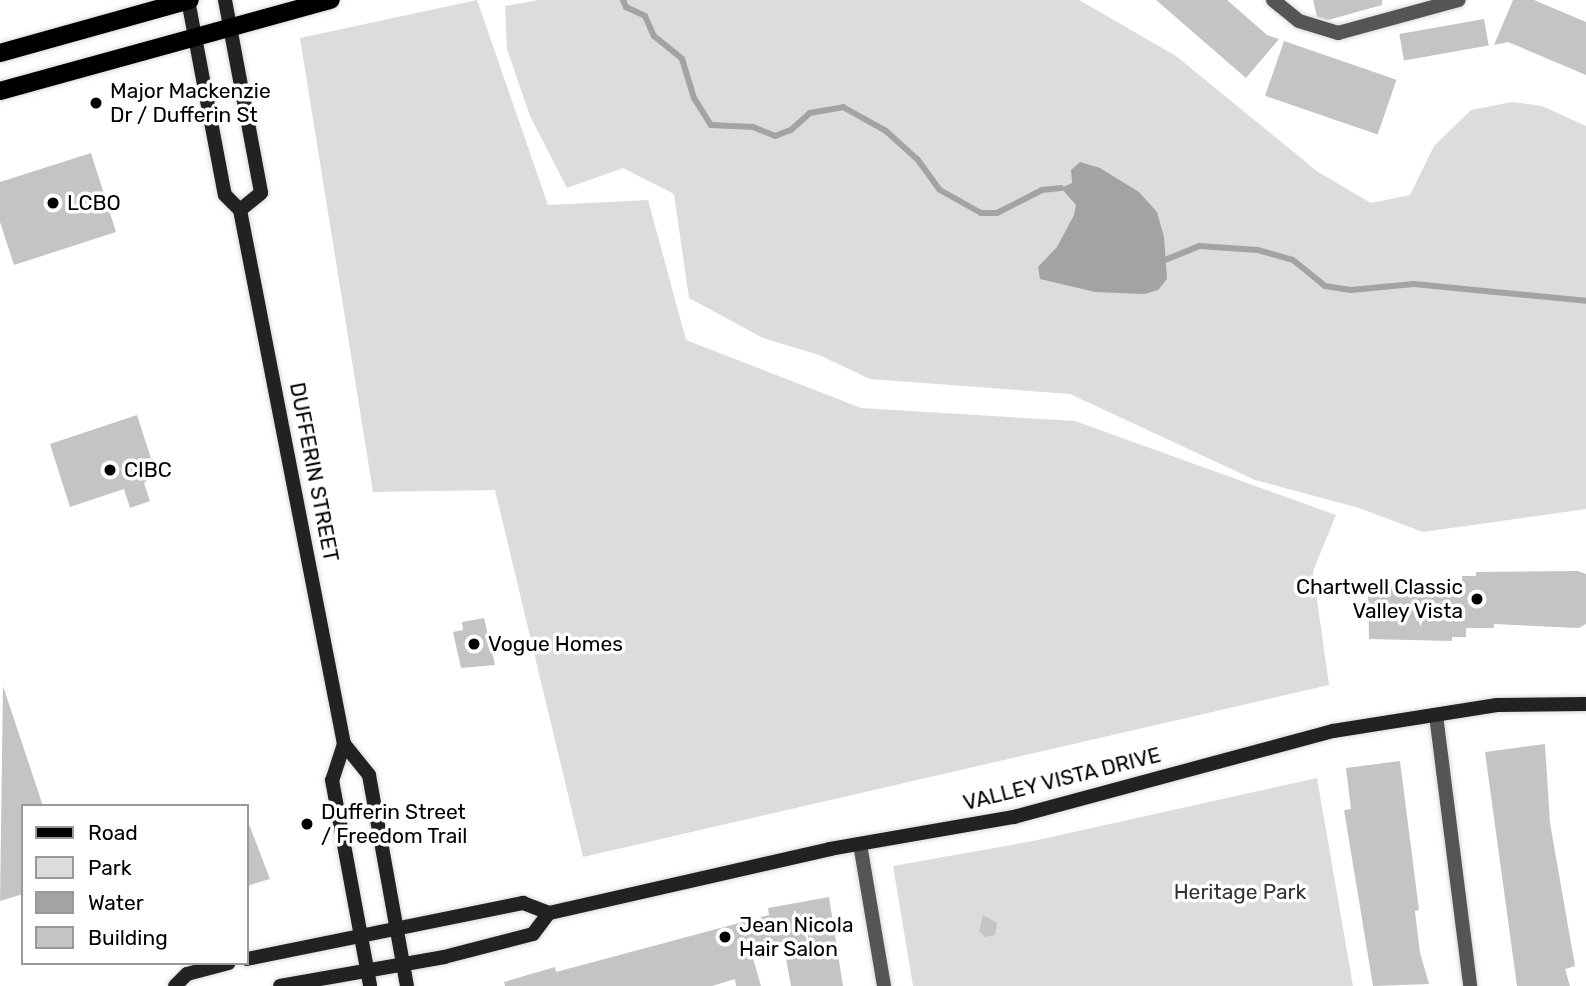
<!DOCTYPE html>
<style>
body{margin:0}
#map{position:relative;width:1586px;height:986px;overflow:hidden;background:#fff;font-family:Rubik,sans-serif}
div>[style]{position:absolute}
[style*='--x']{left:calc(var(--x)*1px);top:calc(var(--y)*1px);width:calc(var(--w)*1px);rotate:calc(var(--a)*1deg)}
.green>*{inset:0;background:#dcdcdc}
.water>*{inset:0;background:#a3a3a3}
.stream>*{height:6px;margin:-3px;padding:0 3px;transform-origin:3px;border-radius:3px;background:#a3a3a3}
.building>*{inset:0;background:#c4c4c4;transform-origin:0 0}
.roads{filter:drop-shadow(0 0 2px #dbdbdb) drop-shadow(0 0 2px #dbdbdb)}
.street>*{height:14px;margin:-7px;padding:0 7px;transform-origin:7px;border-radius:7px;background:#555}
.secondary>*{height:14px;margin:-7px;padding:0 7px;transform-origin:7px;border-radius:7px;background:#222}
.primary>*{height:18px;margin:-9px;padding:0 9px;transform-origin:9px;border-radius:9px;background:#000}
.dots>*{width:19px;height:19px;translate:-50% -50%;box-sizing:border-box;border:4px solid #fff;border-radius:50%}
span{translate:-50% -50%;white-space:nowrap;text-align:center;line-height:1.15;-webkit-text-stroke:7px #fff;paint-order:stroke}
.poi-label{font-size:21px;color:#000}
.left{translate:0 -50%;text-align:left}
.right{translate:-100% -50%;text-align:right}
.street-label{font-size:21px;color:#000}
.park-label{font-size:21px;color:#333}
.legend{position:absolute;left:21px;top:804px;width:228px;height:161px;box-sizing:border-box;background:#fff;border:2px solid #999;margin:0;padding:9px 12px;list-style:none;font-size:21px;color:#000}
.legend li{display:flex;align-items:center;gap:14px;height:35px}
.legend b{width:35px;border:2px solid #999}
</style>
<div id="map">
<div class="green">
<i style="clip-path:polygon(477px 0,548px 205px,648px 200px,686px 340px,861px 408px,1075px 421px,1336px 515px,1313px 571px,1329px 685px,583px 857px,495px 490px,373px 492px,300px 38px)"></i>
<i style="clip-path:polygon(539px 0,1079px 0,1176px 56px,1318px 172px,1371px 203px,1410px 195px,1434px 146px,1471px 110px,1512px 102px,1542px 106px,1586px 126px,1586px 509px,1423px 532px,1359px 508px,1255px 480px,1070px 394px,870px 379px,819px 355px,763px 338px,689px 298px,674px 194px,623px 168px,567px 188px,530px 116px,507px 49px,505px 6px)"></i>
<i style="clip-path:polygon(1317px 778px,1353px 986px,913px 986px,893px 866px,1033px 841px)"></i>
</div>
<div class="water">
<i style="clip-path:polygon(1080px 162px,1100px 168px,1139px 192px,1157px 212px,1164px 237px,1167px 279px,1158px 290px,1145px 294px,1095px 292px,1040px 279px,1038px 267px,1057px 247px,1074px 215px,1076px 205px,1061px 188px,1072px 183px,1071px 170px)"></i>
</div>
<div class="stream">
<i style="--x:623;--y:0;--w:8;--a:67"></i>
<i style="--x:626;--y:7;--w:21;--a:25"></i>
<i style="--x:645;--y:16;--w:22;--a:66"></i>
<i style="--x:654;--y:36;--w:36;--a:39"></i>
<i style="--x:682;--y:59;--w:41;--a:72.9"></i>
<i style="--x:694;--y:98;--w:32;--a:58"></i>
<i style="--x:711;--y:125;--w:42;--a:2.7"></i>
<i style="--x:753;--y:127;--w:24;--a:22"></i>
<i style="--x:775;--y:136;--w:17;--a:-21"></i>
<i style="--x:791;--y:130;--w:25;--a:-42"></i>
<i style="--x:810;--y:113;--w:34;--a:-10"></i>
<i style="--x:843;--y:107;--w:49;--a:29.2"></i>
<i style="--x:886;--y:131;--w:43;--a:42.2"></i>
<i style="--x:918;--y:160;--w:37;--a:54"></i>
<i style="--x:940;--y:190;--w:47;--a:29.3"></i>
<i style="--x:981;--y:213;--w:16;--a:0"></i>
<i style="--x:997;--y:213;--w:51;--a:-27.1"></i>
<i style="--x:1042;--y:190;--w:19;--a:-6"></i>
<i style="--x:1165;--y:260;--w:37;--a:-22"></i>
<i style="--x:1199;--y:246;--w:59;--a:3.9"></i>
<i style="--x:1258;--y:250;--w:36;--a:16"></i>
<i style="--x:1293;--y:260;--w:41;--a:39.1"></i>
<i style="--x:1325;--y:286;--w:26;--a:9"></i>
<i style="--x:1351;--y:290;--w:63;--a:-5.4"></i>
<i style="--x:1414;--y:284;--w:173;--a:5.6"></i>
</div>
<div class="building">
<i style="clip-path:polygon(1156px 0,1227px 0,1267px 35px,1279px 39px,1246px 78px)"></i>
<i style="clip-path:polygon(1313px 0,1382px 0,1382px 5px,1328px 20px,1317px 17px)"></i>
<i style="clip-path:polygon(1513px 0,1534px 0,1586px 22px,1586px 75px,1508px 42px,1494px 45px)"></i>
<i style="left:1484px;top:19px;width:27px;height:86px;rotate:80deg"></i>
<i style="left:1284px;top:41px;width:119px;height:58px;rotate:19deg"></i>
<i style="clip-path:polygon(91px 153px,116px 232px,14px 265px,0 222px,0 182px)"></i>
<i style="clip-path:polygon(137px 415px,156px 474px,144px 483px,150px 501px,130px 508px,124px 489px,70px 507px,50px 444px)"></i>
<i style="clip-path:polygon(1578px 571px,1586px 574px,1586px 624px,1579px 628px,1494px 624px,1494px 628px,1466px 628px,1466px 637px,1452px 637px,1452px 641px,1369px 639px,1368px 589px,1462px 584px,1462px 576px,1476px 576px,1476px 572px)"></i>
<i style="clip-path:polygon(484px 618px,495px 665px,461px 668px,453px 632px,463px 630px,462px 622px)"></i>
<i style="clip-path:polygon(3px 686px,43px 806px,23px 806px,23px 894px,0 901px)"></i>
<i style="clip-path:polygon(1545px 744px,1550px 823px,1575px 966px,1565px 969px,1570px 986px,1517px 986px,1485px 752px)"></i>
<i style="clip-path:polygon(1400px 761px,1419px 910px,1415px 911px,1420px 953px,1429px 984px,1373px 986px,1344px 810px,1351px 809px,1346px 768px)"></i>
<i style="clip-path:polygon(247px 819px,270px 879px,247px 886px)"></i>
<i style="clip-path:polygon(829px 897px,843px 986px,791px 986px,783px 942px,750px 948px,761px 986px,736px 986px,735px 979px,712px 986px,505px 986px,504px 982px,555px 967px,556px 972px,769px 915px,768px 908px)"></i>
<i style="clip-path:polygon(983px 915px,997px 923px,995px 935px,985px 937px,979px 931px)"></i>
</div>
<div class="roads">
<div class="street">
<i style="--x:1273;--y:0;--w:33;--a:39"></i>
<i style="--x:1299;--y:21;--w:41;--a:17.1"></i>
<i style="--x:1338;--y:33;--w:125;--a:-15.3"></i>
<i style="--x:1436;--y:715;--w:273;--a:82.8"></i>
<i style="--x:860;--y:844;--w:144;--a:80.4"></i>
</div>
<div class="secondary">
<i style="--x:188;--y:0;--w:198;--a:79.3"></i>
<i style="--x:225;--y:195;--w:21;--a:45"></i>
<i style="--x:240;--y:210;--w:544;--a:78.98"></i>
<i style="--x:344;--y:744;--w:40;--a:51"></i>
<i style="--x:369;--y:775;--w:214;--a:79.8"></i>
<i style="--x:225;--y:0;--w:196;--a:79.4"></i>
<i style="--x:261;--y:193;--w:27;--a:141"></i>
<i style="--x:344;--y:744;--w:38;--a:108"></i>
<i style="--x:332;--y:780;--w:209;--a:79.5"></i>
<i style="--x:247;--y:959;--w:282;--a:-11.5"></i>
<i style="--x:523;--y:903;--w:28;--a:21"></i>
<i style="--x:549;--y:913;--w:288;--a:-12.8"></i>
<i style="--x:830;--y:849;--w:187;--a:-9.9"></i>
<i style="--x:1014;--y:817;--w:330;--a:-15.1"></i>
<i style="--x:1333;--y:731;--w:166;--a:-9"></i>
<i style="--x:1497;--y:705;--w:89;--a:-0.6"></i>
<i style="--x:175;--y:986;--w:17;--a:-45"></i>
<i style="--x:187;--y:974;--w:43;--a:-14.7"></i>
<i style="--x:280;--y:986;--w:167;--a:-10"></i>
<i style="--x:444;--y:957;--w:92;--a:-14.5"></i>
<i style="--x:533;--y:934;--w:26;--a:-53"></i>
</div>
<div class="primary">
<i style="--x:0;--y:53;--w:197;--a:-15.6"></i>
<i style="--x:0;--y:91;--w:343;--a:-15.4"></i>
</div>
</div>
<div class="dots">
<i style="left:96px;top:103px;background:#000"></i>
<i style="left:53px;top:203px;background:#000"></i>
<i style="left:110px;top:470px;background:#000"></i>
<i style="left:1477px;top:599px;background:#000"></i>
<i style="left:474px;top:644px;background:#000"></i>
<i style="left:307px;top:824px;background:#000"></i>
<i style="left:725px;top:937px;background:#000"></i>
</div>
<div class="poi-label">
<span class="left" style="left:110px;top:103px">Major Mackenzie<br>Dr / Dufferin St</span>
<span class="left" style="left:67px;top:203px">LCBO</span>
<span class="left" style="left:124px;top:470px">CIBC</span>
<span class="right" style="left:1463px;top:599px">Chartwell Classic<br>Valley Vista</span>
<span class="left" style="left:488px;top:644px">Vogue Homes</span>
<span class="left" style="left:321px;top:824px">Dufferin Street<br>/ Freedom Trail</span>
<span class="left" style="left:739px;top:937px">Jean Nicola<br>Hair Salon</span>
</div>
<div class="street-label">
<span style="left:314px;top:472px;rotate:79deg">DUFFERIN STREET</span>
<span style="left:1062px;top:779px;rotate:-14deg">VALLEY VISTA DRIVE</span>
</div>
<div class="park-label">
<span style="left:1240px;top:892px">Heritage Park</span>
</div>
<ul class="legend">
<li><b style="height:9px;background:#000"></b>Road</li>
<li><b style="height:19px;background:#dcdcdc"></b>Park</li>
<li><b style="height:19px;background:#a3a3a3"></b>Water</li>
<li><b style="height:19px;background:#c4c4c4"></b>Building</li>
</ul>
</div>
